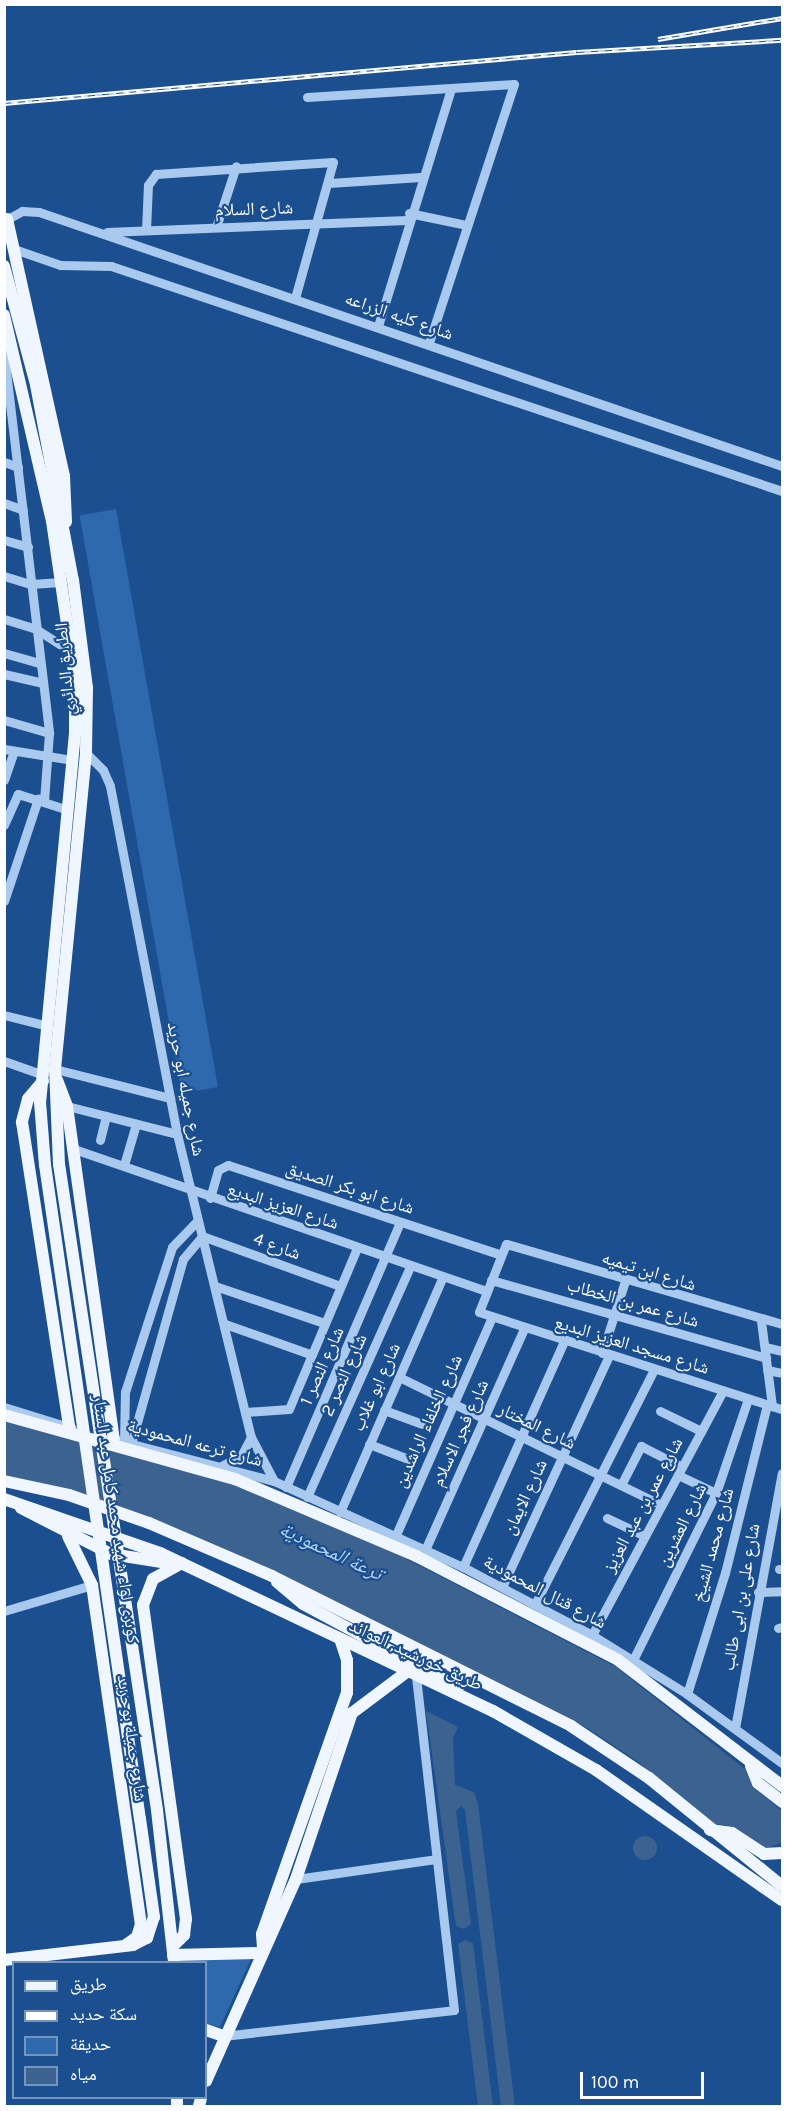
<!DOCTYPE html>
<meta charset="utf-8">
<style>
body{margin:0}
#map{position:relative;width:787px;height:2111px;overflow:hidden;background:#1b4f8f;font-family:Karla,"Noto Naskh Arabic",sans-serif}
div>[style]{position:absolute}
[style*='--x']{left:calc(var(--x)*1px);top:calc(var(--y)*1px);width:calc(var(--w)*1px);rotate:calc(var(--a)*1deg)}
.green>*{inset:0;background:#2e69ad;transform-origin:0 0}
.water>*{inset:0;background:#3c6290}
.round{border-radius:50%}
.minor>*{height:9px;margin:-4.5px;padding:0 4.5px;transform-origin:4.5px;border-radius:4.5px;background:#a9c9ee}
.major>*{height:12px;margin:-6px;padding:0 6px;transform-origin:6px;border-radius:6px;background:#f0f6ff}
.rail>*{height:4.5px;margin-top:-2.25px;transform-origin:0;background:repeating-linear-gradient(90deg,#1b4f8f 0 7px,#fff 0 14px);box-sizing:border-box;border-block:2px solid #fff}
.major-bridge>*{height:12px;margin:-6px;padding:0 6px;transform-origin:6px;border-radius:6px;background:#f0f6ff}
span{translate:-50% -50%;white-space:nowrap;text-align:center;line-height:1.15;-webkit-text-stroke:4.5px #1b4f8f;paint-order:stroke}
.street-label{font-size:18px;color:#fff}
.water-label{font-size:20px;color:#b5d3f5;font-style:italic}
.frame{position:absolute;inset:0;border:6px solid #fff;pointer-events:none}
.legend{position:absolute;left:12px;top:1961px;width:195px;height:138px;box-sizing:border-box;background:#1b4f8f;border:2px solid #7695bc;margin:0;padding:8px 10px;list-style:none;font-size:18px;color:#fff}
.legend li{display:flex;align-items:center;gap:12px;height:30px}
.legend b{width:30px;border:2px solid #7695bc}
.scale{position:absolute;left:580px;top:2072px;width:124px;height:27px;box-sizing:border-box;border:3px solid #fff;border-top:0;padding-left:8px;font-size:18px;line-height:21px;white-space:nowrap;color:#fff;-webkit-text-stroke:4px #1b4f8f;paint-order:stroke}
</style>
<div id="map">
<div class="green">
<i style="left:116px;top:509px;width:587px;height:37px;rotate:80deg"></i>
<i style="clip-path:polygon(182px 1959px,251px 1959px,220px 2027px,206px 2024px,206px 1962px,182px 1962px)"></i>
</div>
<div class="water">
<i style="clip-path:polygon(4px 1419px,222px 1479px,278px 1501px,397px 1554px,616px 1667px,745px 1769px,753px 1787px,782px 1811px,782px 1842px,768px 1848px,725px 1825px,713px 1824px,637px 1761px,587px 1728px,278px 1574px,126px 1509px,5px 1476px)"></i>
<i style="clip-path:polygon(426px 1711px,458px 1727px,453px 1738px,455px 1785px,474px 1792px,478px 1804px,515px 2106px,501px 2106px,465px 1810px,461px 1806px,456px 1811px,471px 1924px,464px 1929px,456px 1926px)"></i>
<i class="round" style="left:633px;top:1836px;width:24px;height:24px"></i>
<i style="clip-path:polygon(465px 1940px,473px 1943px,493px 2106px,478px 2106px,458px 1944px)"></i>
</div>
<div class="minor">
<i style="--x:307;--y:97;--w:207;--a:-3.6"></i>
<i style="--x:514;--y:84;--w:273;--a:108.2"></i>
<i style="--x:329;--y:183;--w:92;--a:-3.7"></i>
<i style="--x:409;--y:213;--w:58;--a:11.9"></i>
<i style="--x:4;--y:221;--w:21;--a:-29"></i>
<i style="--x:22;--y:211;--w:17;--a:3"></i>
<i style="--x:39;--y:212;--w:785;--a:18.87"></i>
<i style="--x:216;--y:227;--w:64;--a:-71.8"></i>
<i style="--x:146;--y:230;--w:45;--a:-87.5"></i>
<i style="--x:148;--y:185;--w:14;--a:-54"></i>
<i style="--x:156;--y:174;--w:177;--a:-3.9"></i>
<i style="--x:333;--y:162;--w:141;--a:105.6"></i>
<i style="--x:107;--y:232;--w:300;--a:-2.3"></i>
<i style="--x:14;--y:249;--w:49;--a:19.2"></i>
<i style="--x:60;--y:265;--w:51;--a:1.1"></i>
<i style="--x:111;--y:266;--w:708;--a:18.54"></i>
<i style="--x:378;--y:326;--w:248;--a:-72.9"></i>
<i style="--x:4;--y:354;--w:382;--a:83.2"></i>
<i style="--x:49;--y:733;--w:68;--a:94.2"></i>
<i style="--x:4;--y:462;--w:15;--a:20"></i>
<i style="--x:4;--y:503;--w:20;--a:20"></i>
<i style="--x:4;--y:540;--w:25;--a:16"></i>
<i style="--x:4;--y:576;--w:28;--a:17"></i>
<i style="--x:31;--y:584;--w:30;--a:-4"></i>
<i style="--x:4;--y:619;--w:34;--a:17"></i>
<i style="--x:36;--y:629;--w:43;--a:32.6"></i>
<i style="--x:4;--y:653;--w:37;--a:16"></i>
<i style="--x:4;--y:674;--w:40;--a:13"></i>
<i style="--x:4;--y:720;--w:47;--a:16.1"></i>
<i style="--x:4;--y:749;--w:70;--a:9.1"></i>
<i style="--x:86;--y:753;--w:24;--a:45"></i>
<i style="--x:103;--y:770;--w:17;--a:66"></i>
<i style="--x:110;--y:786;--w:354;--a:79.1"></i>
<i style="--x:177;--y:1134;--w:312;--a:76.3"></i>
<i style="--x:251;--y:1437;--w:50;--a:62.4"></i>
<i style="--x:4;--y:780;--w:31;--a:-71"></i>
<i style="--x:4;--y:825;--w:34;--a:-66"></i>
<i style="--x:18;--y:794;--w:52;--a:17.7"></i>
<i style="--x:4;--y:901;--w:108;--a:-71.6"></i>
<i style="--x:4;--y:1015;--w:45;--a:14"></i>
<i style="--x:4;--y:1061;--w:42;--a:19.3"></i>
<i style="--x:55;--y:1069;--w:119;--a:14.2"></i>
<i style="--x:67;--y:1106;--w:114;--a:14.3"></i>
<i style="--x:100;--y:1140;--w:25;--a:-76"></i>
<i style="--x:71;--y:1148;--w:440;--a:19"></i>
<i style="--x:124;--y:1165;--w:43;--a:-73.7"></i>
<i style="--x:210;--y:1198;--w:29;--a:-74"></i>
<i style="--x:218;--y:1170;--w:11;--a:-27"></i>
<i style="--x:228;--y:1165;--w:287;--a:18.2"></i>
<i style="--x:491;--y:1280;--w:286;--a:15.8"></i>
<i style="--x:215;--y:1286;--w:115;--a:18.7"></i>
<i style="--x:761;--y:1321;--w:86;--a:82.6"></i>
<i style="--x:225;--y:1324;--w:90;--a:19.4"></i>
<i style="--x:782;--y:1324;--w:287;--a:-163.8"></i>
<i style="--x:506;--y:1244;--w:73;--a:111.7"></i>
<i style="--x:479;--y:1312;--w:318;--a:17.8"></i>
<i style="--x:765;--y:1347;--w:17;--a:13"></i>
<i style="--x:602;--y:1353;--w:76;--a:-72.3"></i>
<i style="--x:767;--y:1370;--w:15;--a:11"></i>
<i style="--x:399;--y:1377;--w:292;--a:26"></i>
<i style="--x:4;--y:1407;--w:71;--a:17.2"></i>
<i style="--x:384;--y:1410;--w:40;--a:20.2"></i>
<i style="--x:660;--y:1411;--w:46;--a:26"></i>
<i style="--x:246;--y:1412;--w:43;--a:-4"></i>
<i style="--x:289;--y:1409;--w:175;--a:-67.1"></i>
<i style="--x:109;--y:1438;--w:171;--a:14.6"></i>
<i style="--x:274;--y:1481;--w:208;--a:24.5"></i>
<i style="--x:463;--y:1567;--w:146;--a:27.8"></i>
<i style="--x:592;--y:1635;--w:112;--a:31.8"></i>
<i style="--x:687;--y:1694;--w:117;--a:36"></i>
<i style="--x:124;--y:1442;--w:50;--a:-88.9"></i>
<i style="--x:125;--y:1392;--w:152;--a:-72"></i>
<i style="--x:172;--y:1247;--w:37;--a:-46"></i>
<i style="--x:131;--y:1444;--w:192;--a:-74.3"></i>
<i style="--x:183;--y:1259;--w:30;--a:-50"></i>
<i style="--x:202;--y:1236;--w:147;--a:19.9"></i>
<i style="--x:369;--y:1444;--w:42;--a:21"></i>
<i style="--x:223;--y:1465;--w:20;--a:-27"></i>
<i style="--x:241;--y:1456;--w:21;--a:-62"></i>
<i style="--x:678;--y:1475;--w:42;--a:25.3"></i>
<i style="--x:621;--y:1485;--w:44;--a:-62.9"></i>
<i style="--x:641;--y:1446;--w:46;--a:27.1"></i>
<i style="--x:286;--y:1487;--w:288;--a:-66.7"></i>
<i style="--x:307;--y:1497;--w:254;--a:-65.9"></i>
<i style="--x:340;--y:1512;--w:257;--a:-66.4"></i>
<i style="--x:607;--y:1518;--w:42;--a:25.3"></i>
<i style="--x:395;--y:1537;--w:238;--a:-66.2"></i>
<i style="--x:425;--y:1550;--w:242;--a:-65.9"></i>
<i style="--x:463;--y:1567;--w:248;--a:-65.9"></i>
<i style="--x:779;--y:1569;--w:3;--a:0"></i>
<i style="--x:502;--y:1587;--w:255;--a:-65.2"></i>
<i style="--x:758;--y:1592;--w:24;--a:-2"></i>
<i style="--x:535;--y:1604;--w:263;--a:-63.1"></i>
<i style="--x:4;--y:1611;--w:92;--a:-16.5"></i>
<i style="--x:778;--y:1628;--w:4;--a:-14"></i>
<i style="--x:592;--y:1635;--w:277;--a:-61.8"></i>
<i style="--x:633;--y:1660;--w:186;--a:-63.6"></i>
<i style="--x:716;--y:1493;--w:99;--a:-71.2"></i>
<i style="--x:687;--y:1694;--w:127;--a:-72.6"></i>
<i style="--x:725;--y:1573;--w:174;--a:-76"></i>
<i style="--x:735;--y:1728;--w:259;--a:-79.6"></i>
<i style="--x:296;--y:1879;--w:141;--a:-8.1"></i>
<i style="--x:223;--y:2036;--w:232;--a:-6.4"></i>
<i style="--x:454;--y:2010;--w:337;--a:-96.5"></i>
</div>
<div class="major">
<i style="--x:7;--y:219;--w:263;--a:77.5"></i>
<i style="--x:64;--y:476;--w:46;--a:87.5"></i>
<i style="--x:4;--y:266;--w:123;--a:74.9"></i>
<i style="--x:36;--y:385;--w:198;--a:79.3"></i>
<i style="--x:73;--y:580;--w:109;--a:82.6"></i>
<i style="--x:87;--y:688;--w:65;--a:90.9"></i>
<i style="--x:86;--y:753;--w:318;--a:95.6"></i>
<i style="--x:55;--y:1069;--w:95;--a:87.6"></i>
<i style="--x:4;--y:315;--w:212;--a:76.9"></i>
<i style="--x:52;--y:521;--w:160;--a:81.7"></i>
<i style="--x:75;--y:679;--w:54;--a:90"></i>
<i style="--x:75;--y:733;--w:371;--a:95.4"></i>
<i style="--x:40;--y:1102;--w:63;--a:85.5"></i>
<i style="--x:57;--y:1080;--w:28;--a:69"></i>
<i style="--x:67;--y:1106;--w:336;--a:82"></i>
<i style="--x:43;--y:1081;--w:23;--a:130"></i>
<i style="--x:28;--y:1099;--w:24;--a:105"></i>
<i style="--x:22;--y:1122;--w:309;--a:81.2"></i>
<i style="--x:4;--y:1415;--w:240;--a:15.5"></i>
<i style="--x:235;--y:1479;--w:197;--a:23"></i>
<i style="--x:416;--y:1556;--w:227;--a:27.2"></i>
<i style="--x:618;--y:1660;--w:207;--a:37.5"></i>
<i style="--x:4;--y:1481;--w:66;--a:12.2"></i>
<i style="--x:69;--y:1495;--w:85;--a:19.3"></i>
<i style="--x:149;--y:1523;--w:134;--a:23.3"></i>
<i style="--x:272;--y:1576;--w:335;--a:26.6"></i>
<i style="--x:571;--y:1726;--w:94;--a:33.7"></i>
<i style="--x:649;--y:1778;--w:171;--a:39.1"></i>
<i style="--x:4;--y:1499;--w:165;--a:19.1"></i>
<i style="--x:160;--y:1553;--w:369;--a:25.4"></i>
<i style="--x:493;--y:1711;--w:119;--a:29.8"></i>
<i style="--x:596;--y:1770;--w:227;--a:35"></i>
<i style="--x:21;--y:1508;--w:101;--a:27.1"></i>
<i style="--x:111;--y:1554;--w:64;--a:9"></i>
<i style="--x:68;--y:1536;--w:55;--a:63.9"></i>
<i style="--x:92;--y:1585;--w:343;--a:81.8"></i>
<i style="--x:141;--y:1924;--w:14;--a:107"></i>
<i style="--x:137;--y:1937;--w:14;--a:144"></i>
<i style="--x:277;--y:1582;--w:34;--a:40"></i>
<i style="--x:303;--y:1604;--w:176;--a:28.2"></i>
<i style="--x:751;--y:1766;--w:18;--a:68"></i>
<i style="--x:758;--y:1783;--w:31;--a:38"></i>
<i style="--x:157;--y:1810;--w:153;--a:83.6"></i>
<i style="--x:710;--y:1830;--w:22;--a:8"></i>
<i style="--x:732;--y:1833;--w:38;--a:33"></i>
<i style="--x:764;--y:1854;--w:18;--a:-3"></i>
<i style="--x:173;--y:1946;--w:16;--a:-45"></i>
<i style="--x:184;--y:1935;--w:16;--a:-83"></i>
<i style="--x:186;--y:1919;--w:317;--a:-97.8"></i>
<i style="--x:143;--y:1605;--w:28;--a:-69"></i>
<i style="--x:153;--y:1579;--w:33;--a:-29"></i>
<i style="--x:263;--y:1948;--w:14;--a:-94"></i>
<i style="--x:262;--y:1934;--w:256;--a:-70.6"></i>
<i style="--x:347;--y:1693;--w:33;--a:-90"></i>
<i style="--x:347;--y:1660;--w:20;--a:-108"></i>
<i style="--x:173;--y:1955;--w:88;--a:-1.3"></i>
<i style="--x:4;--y:1960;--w:130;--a:-6.6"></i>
<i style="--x:133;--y:1945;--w:16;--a:-27"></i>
<i style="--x:147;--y:1938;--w:22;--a:-72"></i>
<i style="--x:154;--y:1917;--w:99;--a:-98.1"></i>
<i style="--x:206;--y:2030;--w:18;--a:19"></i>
<i style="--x:206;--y:2081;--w:221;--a:-66"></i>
<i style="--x:296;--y:1879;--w:175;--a:-71.4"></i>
<i style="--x:352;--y:1713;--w:70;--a:-36.9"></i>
<i style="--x:177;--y:2098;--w:8;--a:90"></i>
<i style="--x:199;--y:2106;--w:8;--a:-76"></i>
</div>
<div class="rail">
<i style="--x:658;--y:39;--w:126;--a:-9.6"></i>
<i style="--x:4;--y:103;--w:575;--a:-5.09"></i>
<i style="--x:577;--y:52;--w:205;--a:-3.4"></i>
</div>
<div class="major-bridge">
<i style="--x:59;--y:1164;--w:653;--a:81.37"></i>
<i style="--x:45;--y:1165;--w:661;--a:81.74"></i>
</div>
<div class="street-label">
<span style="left:254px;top:209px;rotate:-2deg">شارع السلام</span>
<span style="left:399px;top:316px;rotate:19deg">شارع كليه الزراعه</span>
<span style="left:65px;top:669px;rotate:-95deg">الطريق الدائري</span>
<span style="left:186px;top:1089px;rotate:79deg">شارع جميله ابو حريد</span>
<span style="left:350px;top:1188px;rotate:18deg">شارع ابو بكر الصديق</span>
<span style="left:283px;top:1206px;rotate:18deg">شارع العزيز البديع</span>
<span style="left:277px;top:1246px;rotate:20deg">شارع 4</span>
<span style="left:649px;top:1271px;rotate:17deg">شارع ابن تيميه</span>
<span style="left:633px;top:1303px;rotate:16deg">شارع عمر بن الخطاب</span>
<span style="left:632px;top:1345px;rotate:17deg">شارع مسجد العزيز البديع</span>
<span style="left:322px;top:1366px;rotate:-66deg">شارع النصر 1</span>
<span style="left:344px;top:1375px;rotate:-66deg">شارع النصر 2</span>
<span style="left:376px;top:1387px;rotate:-66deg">شارع ابو غلاب</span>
<span style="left:428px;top:1421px;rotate:-66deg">شارع الخلفاء الراشدين</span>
<span style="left:537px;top:1426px;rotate:26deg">شارع المختار</span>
<span style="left:460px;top:1433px;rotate:-66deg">شارع فجر الاسلام</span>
<span style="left:195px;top:1443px;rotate:15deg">شارع ترعه المحمودية</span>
<span style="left:525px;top:1497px;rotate:-65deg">شارع الايمان</span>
<span style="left:643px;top:1505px;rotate:-62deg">شارع عمر بن عبد العزيز</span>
<span style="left:116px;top:1519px;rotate:82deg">كوبرى لواء شهيد محمد كامل عبد الستار</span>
<span style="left:682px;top:1525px;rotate:-64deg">شارع العشرين</span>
<span style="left:713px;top:1545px;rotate:-75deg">شارع محمد الشيخ</span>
<span style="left:545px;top:1592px;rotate:28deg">شارع قنال المحمودية</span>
<span style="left:741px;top:1597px;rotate:-80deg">شارع على بن ابى طالب</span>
<span style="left:416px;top:1655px;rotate:25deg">طريق خورشيد, العوائد</span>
<span style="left:132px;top:1738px;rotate:82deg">شارع جميلة بوحريد</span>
</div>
<div class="water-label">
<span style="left:331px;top:1551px;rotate:25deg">ترعة المحمودية</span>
</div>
<div class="frame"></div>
<ul class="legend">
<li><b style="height:8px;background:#f0f6ff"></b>طريق</li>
<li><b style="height:8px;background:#fff"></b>سكة حديد</li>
<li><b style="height:16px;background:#2e69ad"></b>حديقة</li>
<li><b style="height:16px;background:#3c6290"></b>مياه</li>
</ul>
<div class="scale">100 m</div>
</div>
